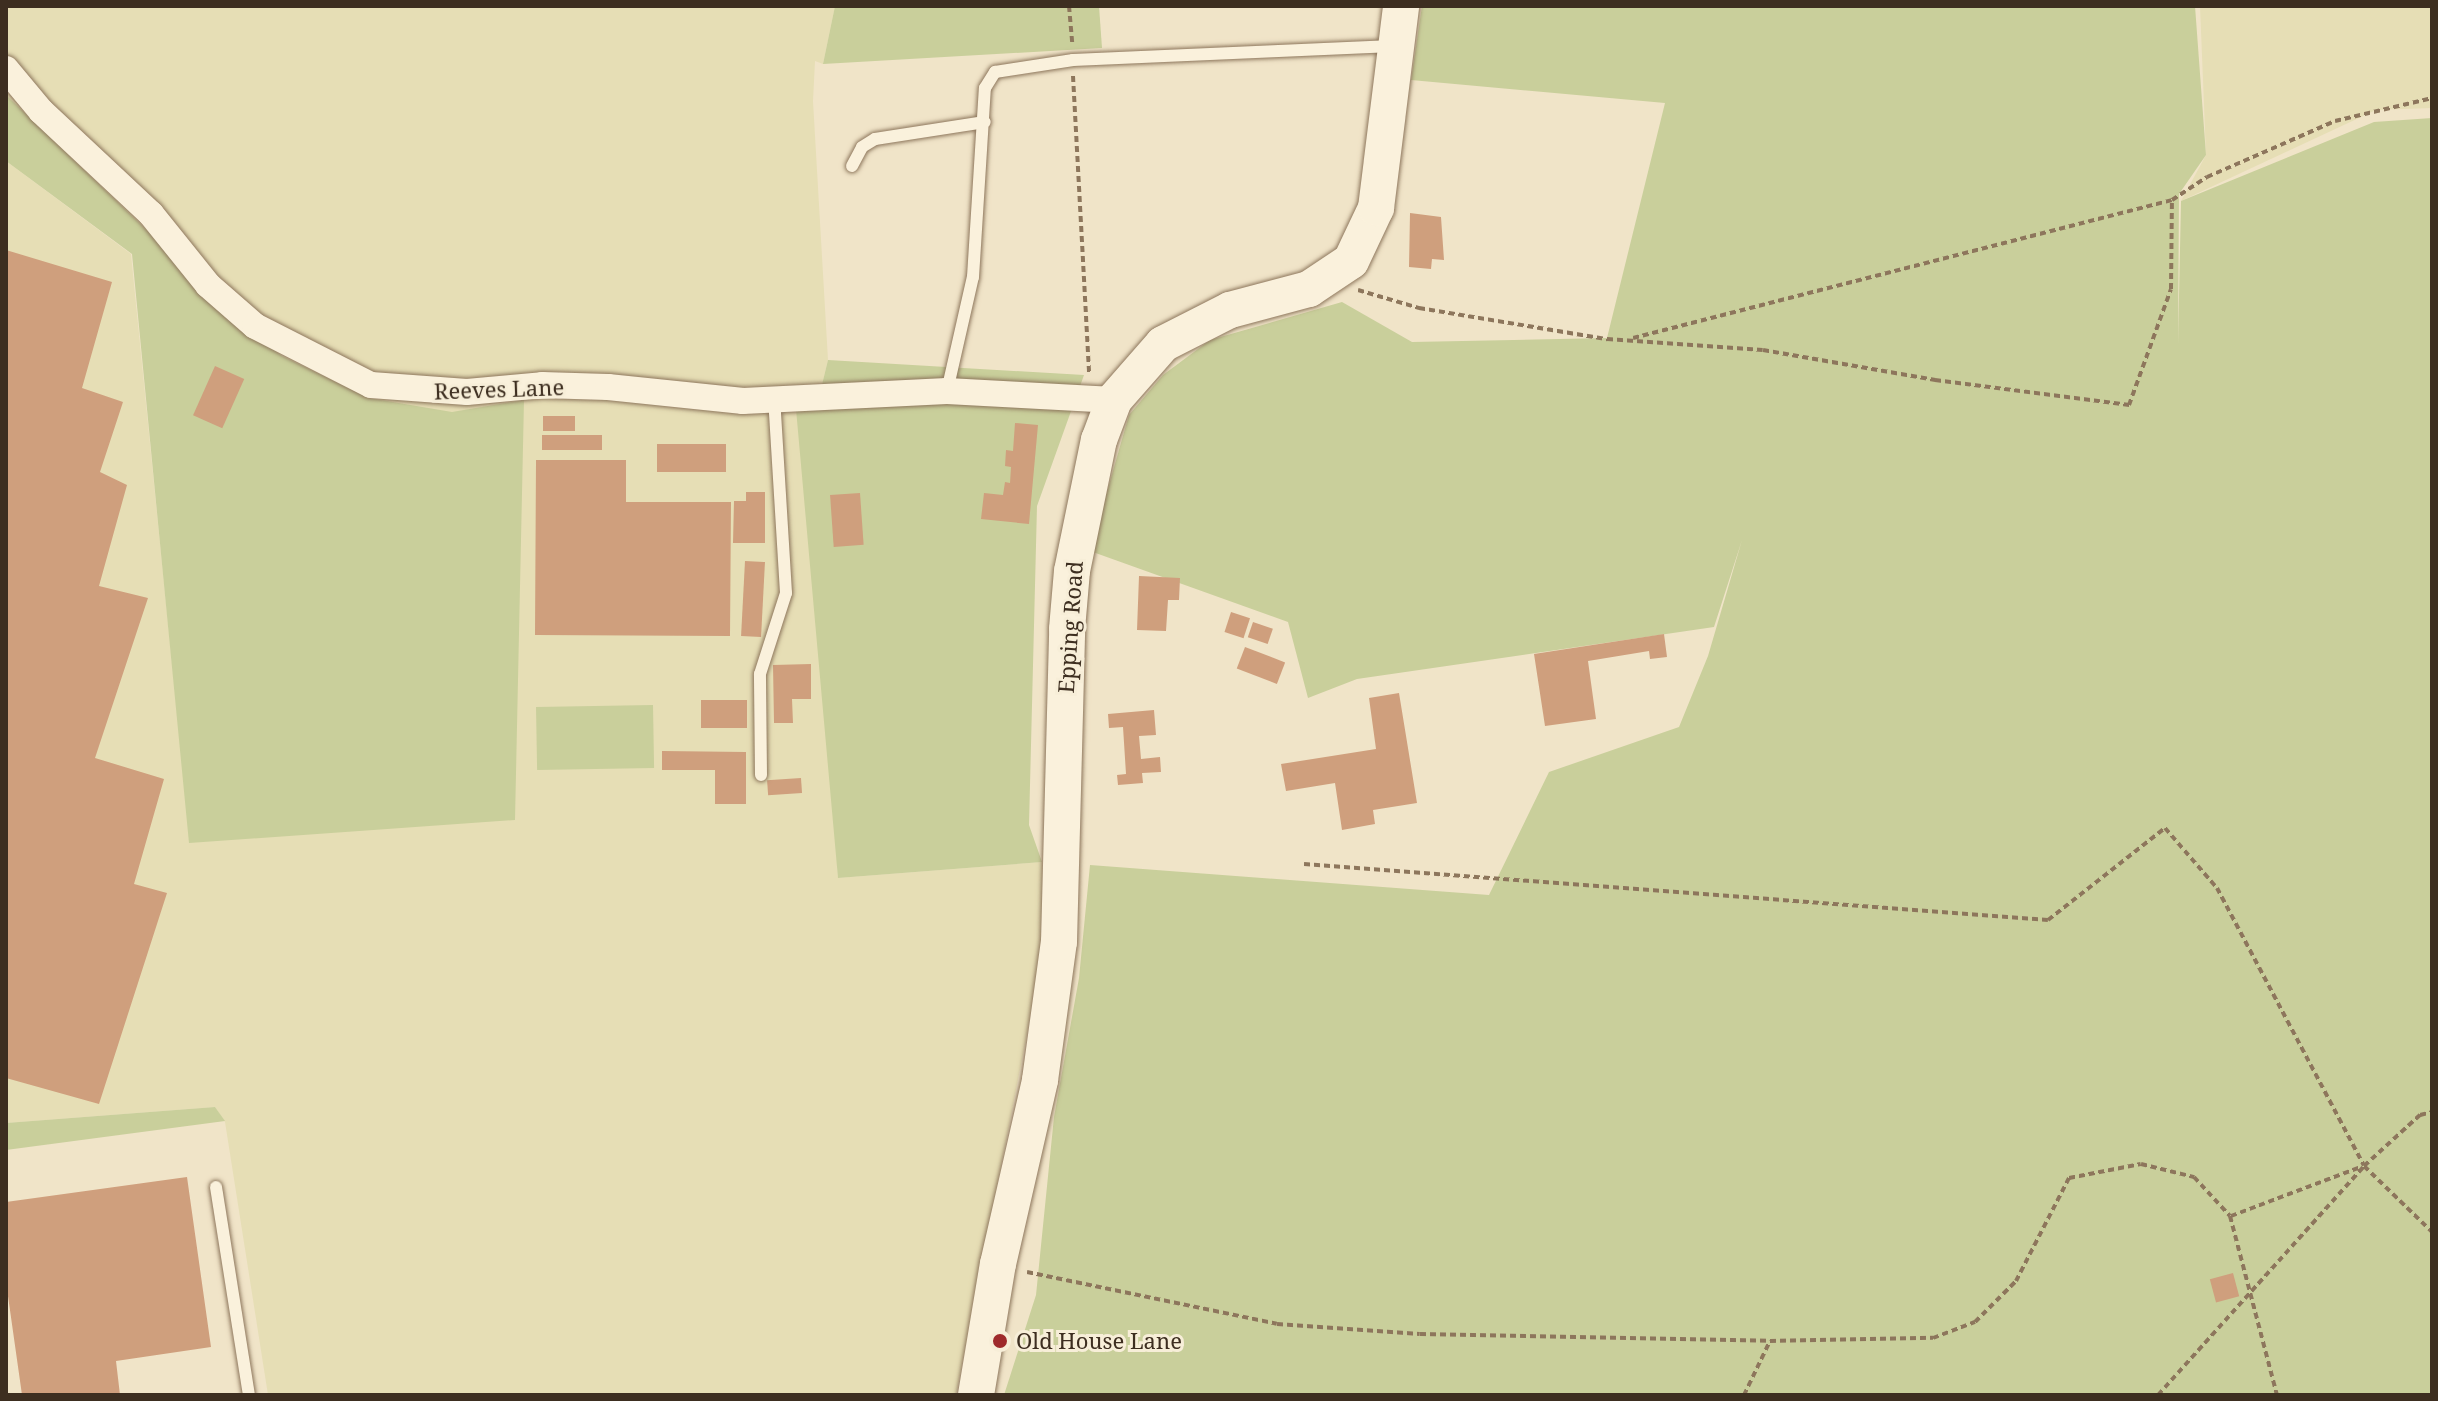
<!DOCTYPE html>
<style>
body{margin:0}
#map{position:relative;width:2438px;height:1401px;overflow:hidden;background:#f0e4c8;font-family:"Noto Serif",serif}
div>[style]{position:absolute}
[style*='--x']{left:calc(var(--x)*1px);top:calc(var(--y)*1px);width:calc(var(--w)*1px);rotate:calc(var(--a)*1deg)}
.farmland>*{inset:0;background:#e6deb5}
.green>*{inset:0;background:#c9cf9b;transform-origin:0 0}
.building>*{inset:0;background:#cf9f7d;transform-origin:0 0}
.path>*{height:4px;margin-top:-2px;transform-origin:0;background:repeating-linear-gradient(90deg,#8d765c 0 6px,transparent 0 10px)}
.roads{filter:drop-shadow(0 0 2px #8d765c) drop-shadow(0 0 2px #8d765c)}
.lane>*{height:12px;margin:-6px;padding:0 6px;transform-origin:6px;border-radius:6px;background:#faf1dc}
.street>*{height:26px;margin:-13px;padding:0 13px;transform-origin:13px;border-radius:13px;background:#faf1dc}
.secondary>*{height:36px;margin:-18px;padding:0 18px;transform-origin:18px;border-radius:18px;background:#faf1dc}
.dots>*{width:22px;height:22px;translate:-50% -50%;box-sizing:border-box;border:4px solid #f7eed8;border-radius:50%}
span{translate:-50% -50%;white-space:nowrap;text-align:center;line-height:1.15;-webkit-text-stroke:6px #f7eed8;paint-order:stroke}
.street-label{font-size:22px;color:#3d2e20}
.poi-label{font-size:22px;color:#3d2e20}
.left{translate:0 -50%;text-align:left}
.frame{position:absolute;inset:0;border:8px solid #3d2e20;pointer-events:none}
</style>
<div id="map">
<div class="farmland">
<i style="clip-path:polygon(6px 6px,835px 6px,823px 64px,815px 61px,813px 101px,828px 360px,816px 409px,838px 878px,1042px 862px,1048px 927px,956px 1395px,268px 1395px,225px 1122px,215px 1107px,6px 1123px,6px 161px,131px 254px,190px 843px,452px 415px,369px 398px,282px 356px,215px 305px,6px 95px)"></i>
<i style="clip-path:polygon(2200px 6px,2432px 6px,2432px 108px,2376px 110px,2181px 201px,2206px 155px)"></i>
</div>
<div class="green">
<i style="clip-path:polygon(835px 6px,1099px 6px,1102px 48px,823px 64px)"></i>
<i style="clip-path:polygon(1422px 6px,2195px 6px,2206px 155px,2179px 194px,2178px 344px,2181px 201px,2374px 122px,2432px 118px,2432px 1395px,1004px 1395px,1036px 1295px,1054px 1117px,1079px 978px,1090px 865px,1489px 895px,1549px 772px,1679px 727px,1708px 656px,1742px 540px,1714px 627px,1357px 679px,1308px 698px,1288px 622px,1090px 551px,1129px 415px,1163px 375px,1210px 340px,1342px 302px,1412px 342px,1607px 338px,1665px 103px,1411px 80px)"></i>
<i style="clip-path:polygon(6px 95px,160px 243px,209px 300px,282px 356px,369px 398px,452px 412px,524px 400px,515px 820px,189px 843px,132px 254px,6px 161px)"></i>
<i style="clip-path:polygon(828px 360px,1084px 375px,1037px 506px,1029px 825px,1042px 862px,838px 878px,796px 409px,816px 409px)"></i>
<i style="left:653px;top:705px;width:63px;height:117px;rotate:89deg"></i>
<i style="clip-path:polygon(215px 1107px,225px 1121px,6px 1150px,6px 1123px)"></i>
</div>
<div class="building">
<i style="clip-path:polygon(1410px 213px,1441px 217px,1444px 260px,1432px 259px,1431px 269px,1409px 267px)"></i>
<i style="clip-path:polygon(6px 250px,112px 282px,82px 388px,123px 402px,100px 472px,127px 485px,99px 586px,148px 598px,95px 758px,164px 779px,134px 884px,167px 893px,99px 1104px,6px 1078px)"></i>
<i style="left:215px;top:366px;width:32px;height:54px;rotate:24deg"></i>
<i style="left:543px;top:416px;width:32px;height:15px"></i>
<i style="clip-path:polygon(1015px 423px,1038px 425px,1029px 524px,981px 519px,984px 493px,1003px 495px,1005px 482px,1010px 483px,1011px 467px,1005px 466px,1006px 450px,1013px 451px)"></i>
<i style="left:542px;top:435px;width:60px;height:15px"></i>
<i style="left:657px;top:444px;width:69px;height:28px"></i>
<i style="clip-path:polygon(536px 460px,626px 460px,626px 502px,731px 502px,730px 636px,535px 635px)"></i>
<i style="clip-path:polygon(746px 492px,765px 492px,765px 543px,733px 543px,734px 501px,746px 501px)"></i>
<i style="left:860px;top:493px;width:52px;height:30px;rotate:86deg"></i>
<i style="left:745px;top:561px;width:20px;height:75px;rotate:3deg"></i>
<i style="clip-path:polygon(1139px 576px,1180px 578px,1179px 600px,1168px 600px,1166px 631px,1137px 630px)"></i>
<i style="left:1231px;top:612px;width:20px;height:21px;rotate:18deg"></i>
<i style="left:1253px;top:622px;width:21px;height:16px;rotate:19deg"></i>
<i style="clip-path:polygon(1664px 634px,1667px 657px,1650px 659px,1649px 651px,1588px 661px,1596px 719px,1545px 726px,1534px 654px)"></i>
<i style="left:1245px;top:647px;width:43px;height:23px;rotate:21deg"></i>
<i style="clip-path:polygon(811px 664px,811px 699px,792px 699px,793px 723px,774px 723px,773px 665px)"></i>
<i style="clip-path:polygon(1399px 693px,1417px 803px,1373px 810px,1375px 824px,1342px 830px,1335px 783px,1286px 791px,1281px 764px,1376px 749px,1369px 698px)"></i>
<i style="left:701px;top:700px;width:46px;height:28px"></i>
<i style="clip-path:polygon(1154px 710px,1156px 735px,1139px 736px,1141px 759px,1160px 757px,1161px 772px,1142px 773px,1143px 783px,1118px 785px,1117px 775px,1126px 774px,1123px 727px,1109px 728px,1108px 714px)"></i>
<i style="clip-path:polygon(662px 751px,746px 752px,746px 804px,715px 804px,715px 770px,662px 770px)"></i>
<i style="left:801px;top:778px;width:15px;height:34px;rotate:86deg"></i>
<i style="clip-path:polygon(187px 1177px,211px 1347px,116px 1361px,120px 1395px,22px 1395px,6px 1282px,6px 1202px)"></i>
<i style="left:2233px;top:1273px;width:24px;height:24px;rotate:75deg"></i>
</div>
<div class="path">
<i style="--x:1069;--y:6;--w:38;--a:85"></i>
<i style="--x:1073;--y:76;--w:299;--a:86.9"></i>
<i style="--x:1358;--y:290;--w:64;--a:16.4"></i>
<i style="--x:1419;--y:308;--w:191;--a:9.4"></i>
<i style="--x:1607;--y:339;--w:156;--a:4"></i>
<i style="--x:1763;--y:350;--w:175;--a:9.9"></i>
<i style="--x:1935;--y:380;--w:196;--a:7.3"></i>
<i style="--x:2129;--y:405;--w:123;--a:-70.1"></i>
<i style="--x:2171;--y:289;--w:89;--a:-89.4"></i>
<i style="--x:1633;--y:338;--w:556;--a:-14.36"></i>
<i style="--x:2172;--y:200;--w:42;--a:-33.3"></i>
<i style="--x:2207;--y:177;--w:140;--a:-23.6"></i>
<i style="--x:2335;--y:121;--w:100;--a:-13.3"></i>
<i style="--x:1304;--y:864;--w:746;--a:4.3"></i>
<i style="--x:2048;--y:920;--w:149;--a:-38.2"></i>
<i style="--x:2165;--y:828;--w:79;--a:49.1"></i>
<i style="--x:2217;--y:888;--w:314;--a:62.1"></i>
<i style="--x:2364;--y:1166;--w:95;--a:44.1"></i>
<i style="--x:2231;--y:1216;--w:139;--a:-20.7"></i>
<i style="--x:1027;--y:1272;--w:255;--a:11.7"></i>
<i style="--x:1277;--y:1324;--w:143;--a:4"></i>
<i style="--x:1420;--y:1334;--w:350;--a:1.1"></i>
<i style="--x:1770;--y:1341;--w:163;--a:-1.1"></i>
<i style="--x:1933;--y:1338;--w:45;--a:-20.9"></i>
<i style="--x:1975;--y:1322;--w:58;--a:-45"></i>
<i style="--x:2016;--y:1281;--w:116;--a:-62.8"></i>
<i style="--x:2069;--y:1178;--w:73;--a:-11"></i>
<i style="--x:2141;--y:1164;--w:55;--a:13.8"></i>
<i style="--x:2194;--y:1177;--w:53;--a:47.3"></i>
<i style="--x:2230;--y:1216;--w:185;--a:75.3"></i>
<i style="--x:1744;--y:1395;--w:60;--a:-64.3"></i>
<i style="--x:2158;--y:1395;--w:308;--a:-48"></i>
<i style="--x:2364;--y:1166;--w:76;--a:-42.3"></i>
<i style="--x:2420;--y:1115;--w:12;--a:-14"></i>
</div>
<div class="roads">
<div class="lane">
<i style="--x:852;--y:166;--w:21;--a:-62"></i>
<i style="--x:862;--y:147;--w:15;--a:-32"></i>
<i style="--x:875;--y:139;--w:111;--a:-8.8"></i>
<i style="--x:947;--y:391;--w:117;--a:-77.2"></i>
<i style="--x:973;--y:277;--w:189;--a:-86.4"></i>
<i style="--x:985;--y:88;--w:19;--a:-58"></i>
<i style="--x:995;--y:72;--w:79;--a:-8.7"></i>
<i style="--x:1073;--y:60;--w:320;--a:-2.5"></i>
<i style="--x:761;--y:775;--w:101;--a:-90.6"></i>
<i style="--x:760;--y:674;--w:85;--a:-72.2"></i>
<i style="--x:786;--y:593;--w:194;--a:-93.5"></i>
<i style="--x:216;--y:1187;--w:211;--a:81"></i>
</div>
<div class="street">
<i style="--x:6;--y:69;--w:55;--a:50.2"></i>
<i style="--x:41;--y:111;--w:151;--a:43.1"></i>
<i style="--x:151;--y:214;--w:91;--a:51.2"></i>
<i style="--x:208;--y:285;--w:62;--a:41.1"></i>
<i style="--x:255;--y:326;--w:130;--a:27"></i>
<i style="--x:371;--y:385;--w:96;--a:4.2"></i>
<i style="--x:467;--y:392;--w:75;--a:-5.3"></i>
<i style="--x:542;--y:385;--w:66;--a:1.7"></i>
<i style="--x:608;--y:387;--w:136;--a:5.9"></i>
<i style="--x:743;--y:401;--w:204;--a:-2.8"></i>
<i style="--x:947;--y:391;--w:167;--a:3.1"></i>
</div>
<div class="secondary">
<i style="--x:976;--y:1395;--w:133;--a:-80.5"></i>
<i style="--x:998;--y:1264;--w:189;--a:-77.1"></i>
<i style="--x:1040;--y:1080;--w:139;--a:-82.2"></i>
<i style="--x:1059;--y:942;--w:313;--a:-88.5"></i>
<i style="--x:1067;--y:629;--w:58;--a:-85.1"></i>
<i style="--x:1072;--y:571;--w:134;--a:-78.4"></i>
<i style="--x:1099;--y:440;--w:43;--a:-69.4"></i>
<i style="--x:1114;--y:400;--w:74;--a:-48.8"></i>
<i style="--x:1163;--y:344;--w:75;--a:-26.9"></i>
<i style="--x:1230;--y:310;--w:82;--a:-14.9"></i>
<i style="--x:1309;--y:289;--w:50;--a:-33.7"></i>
<i style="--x:1351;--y:261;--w:59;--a:-64.7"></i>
<i style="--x:1376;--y:208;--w:204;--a:-82.9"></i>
</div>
</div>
<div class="dots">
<i style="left:1000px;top:1341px;background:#9e2a2b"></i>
</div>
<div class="street-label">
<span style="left:499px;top:389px;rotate:-2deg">Reeves Lane</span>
<span style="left:1070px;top:627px;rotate:-86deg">Epping Road</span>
</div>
<div class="poi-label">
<span class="left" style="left:1016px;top:1341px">Old House Lane</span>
</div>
<div class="frame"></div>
</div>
